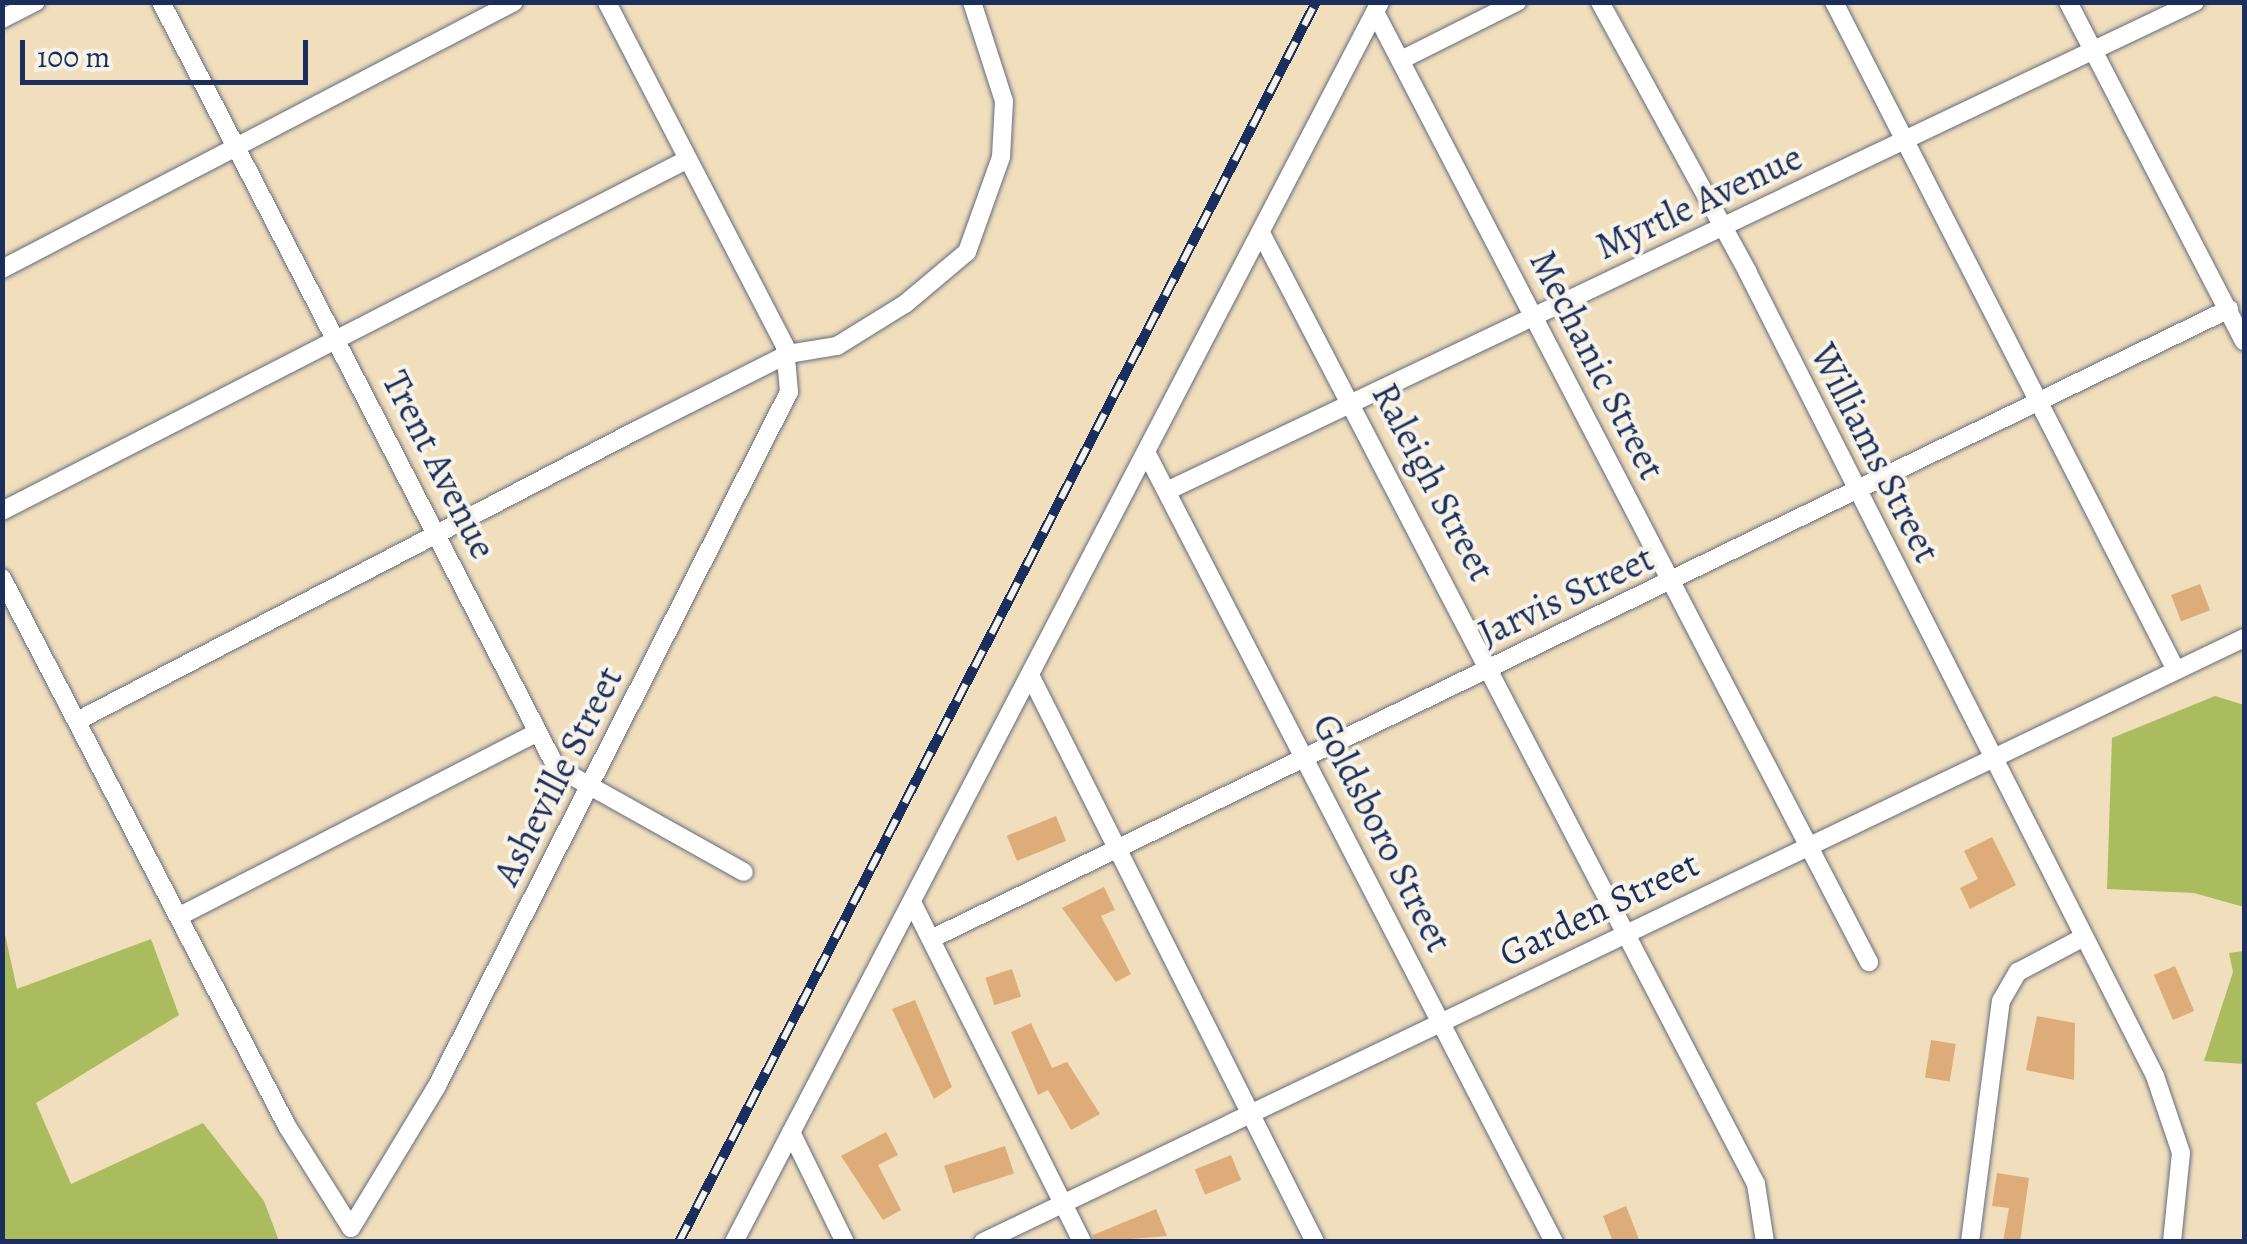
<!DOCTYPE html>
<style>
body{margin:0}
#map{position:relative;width:2247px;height:1244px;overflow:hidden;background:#f0debc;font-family:Alegreya,serif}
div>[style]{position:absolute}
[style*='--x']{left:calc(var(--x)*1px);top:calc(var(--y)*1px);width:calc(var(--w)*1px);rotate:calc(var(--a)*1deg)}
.green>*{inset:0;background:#abbc5f}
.building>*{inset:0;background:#ddac79;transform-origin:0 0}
.roads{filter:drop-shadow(0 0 2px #666c7f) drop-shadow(0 0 2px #666c7f)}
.street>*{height:18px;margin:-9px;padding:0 9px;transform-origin:9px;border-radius:9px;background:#fff}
.rail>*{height:10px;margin-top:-5px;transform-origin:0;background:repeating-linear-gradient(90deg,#f7f3e8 0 19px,#1b2f5e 0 38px);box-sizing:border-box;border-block:2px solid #1b2f5e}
span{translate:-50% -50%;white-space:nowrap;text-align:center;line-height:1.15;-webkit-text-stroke:8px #f7f3e8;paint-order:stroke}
.street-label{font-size:38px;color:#1b2f5e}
.frame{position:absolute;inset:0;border:5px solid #1b2f5e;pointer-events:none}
.scale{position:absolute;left:20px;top:40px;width:288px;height:45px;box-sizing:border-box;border:5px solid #1b2f5e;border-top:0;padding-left:12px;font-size:30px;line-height:35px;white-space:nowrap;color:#1b2f5e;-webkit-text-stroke:8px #f7f3e8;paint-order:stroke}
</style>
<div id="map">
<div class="green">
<i style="clip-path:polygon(2215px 696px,2244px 705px,2244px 907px,2194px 893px,2107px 889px,2112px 738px)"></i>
<i style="clip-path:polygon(2px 921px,17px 989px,151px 939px,179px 1015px,36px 1103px,71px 1184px,203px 1123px,264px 1201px,279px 1241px,3px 1241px)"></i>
<i style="clip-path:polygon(2244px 951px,2244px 1064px,2204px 1061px,2233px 972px,2229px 953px)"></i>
</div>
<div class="building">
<i style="left:2200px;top:584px;width:28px;height:31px;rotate:69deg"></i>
<i style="left:1056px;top:816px;width:27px;height:53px;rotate:68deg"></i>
<i style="clip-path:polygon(1992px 837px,2016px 885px,1970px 909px,1960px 888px,1978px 879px,1964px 851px)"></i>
<i style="clip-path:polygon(1104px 887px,1115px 910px,1101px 916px,1131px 974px,1116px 982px,1062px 908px)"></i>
<i style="left:2175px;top:966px;width:49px;height:23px;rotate:67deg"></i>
<i style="left:1012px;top:969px;width:29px;height:28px;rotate:72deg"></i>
<i style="clip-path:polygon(915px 1000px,952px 1087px,934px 1099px,892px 1009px)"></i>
<i style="clip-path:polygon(2037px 1016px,2075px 1023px,2074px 1080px,2026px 1070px)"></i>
<i style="clip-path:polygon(1031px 1023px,1052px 1068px,1067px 1062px,1100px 1114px,1071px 1130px,1048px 1090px,1038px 1095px,1011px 1032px)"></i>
<i style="left:1931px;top:1040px;width:25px;height:38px;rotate:9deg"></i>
<i style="clip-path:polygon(886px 1132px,898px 1155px,878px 1165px,901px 1210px,883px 1220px,841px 1156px)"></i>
<i style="left:1005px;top:1146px;width:29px;height:64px;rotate:72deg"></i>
<i style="left:1231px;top:1155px;width:27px;height:39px;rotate:68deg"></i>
<i style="clip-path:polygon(1997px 1173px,2029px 1178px,2020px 1242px,2003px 1242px,2009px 1208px,1992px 1206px)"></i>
<i style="clip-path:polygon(1626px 1206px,1640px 1242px,1613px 1242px,1603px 1216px)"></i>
<i style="clip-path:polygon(1156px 1209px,1167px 1236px,1094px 1242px,1093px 1235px)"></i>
</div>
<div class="roads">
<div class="street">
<i style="--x:161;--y:2;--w:861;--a:62.69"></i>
<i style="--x:556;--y:767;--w:215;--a:29.2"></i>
<i style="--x:1600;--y:2;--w:307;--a:61.3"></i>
<i style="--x:1747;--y:271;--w:902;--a:63.12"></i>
<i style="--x:2155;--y:1076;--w:81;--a:71.3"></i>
<i style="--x:2181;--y:1153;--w:89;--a:95.8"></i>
<i style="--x:1834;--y:2;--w:746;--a:62.89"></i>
<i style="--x:2068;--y:2;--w:382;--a:62.6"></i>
<i style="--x:1375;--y:12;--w:1071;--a:62.53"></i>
<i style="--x:2;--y:19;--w:38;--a:-27"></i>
<i style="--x:1401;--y:60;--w:130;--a:-26.6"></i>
<i style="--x:1261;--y:233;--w:1072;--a:62.5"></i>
<i style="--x:1756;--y:1184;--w:59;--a:81.2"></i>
<i style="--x:2;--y:269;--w:577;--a:-27.54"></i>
<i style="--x:1148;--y:456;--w:885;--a:62.68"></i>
<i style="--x:1171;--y:489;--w:1134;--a:-25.44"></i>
<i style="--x:2;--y:511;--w:769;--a:-27.16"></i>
<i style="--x:2;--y:578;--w:618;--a:62.52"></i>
<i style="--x:287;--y:1126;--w:120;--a:57.9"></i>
<i style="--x:351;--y:1228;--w:166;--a:-58.8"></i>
<i style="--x:437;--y:1086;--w:778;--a:-63.11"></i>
<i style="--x:789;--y:392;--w:46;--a:-95"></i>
<i style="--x:785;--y:346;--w:387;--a:-117.4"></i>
<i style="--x:1031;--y:677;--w:632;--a:63.31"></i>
<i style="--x:77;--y:721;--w:631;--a:-27.46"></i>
<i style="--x:637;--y:430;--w:169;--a:-26.7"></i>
<i style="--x:788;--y:354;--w:50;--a:-9.3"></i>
<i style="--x:837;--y:346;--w:80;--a:-31.7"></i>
<i style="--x:905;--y:304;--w:81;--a:-40"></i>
<i style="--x:967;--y:252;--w:101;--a:-70.3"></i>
<i style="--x:1001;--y:157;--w:56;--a:-86.9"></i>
<i style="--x:1004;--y:101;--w:104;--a:-107.9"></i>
<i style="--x:913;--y:904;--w:378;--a:63.4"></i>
<i style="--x:180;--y:916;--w:400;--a:-27.2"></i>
<i style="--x:931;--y:939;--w:1443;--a:-25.89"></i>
<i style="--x:791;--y:1132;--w:123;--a:63.9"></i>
<i style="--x:734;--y:1242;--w:1398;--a:-62.48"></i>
<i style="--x:983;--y:1242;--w:1398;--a:-25.59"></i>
<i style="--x:1970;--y:1242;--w:243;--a:-82.7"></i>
<i style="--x:2001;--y:1001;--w:34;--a:-60"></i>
<i style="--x:2018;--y:972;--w:72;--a:-28"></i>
</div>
</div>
<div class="rail">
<i style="--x:679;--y:1242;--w:1394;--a:-62.81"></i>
</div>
<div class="street-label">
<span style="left:1699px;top:202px;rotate:-25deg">Myrtle Avenue</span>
<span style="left:1597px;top:365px;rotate:63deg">Mechanic Street</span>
<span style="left:1875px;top:453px;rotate:63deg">Williams Street</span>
<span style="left:439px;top:465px;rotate:63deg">Trent Avenue</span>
<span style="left:1433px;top:482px;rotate:62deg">Raleigh Street</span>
<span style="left:1566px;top:596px;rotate:-25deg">Jarvis Street</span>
<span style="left:558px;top:776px;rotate:-63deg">Asheville Street</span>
<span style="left:1382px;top:833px;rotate:63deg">Goldsboro Street</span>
<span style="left:1599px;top:909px;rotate:-26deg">Garden Street</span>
</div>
<div class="frame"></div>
<div class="scale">100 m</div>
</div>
